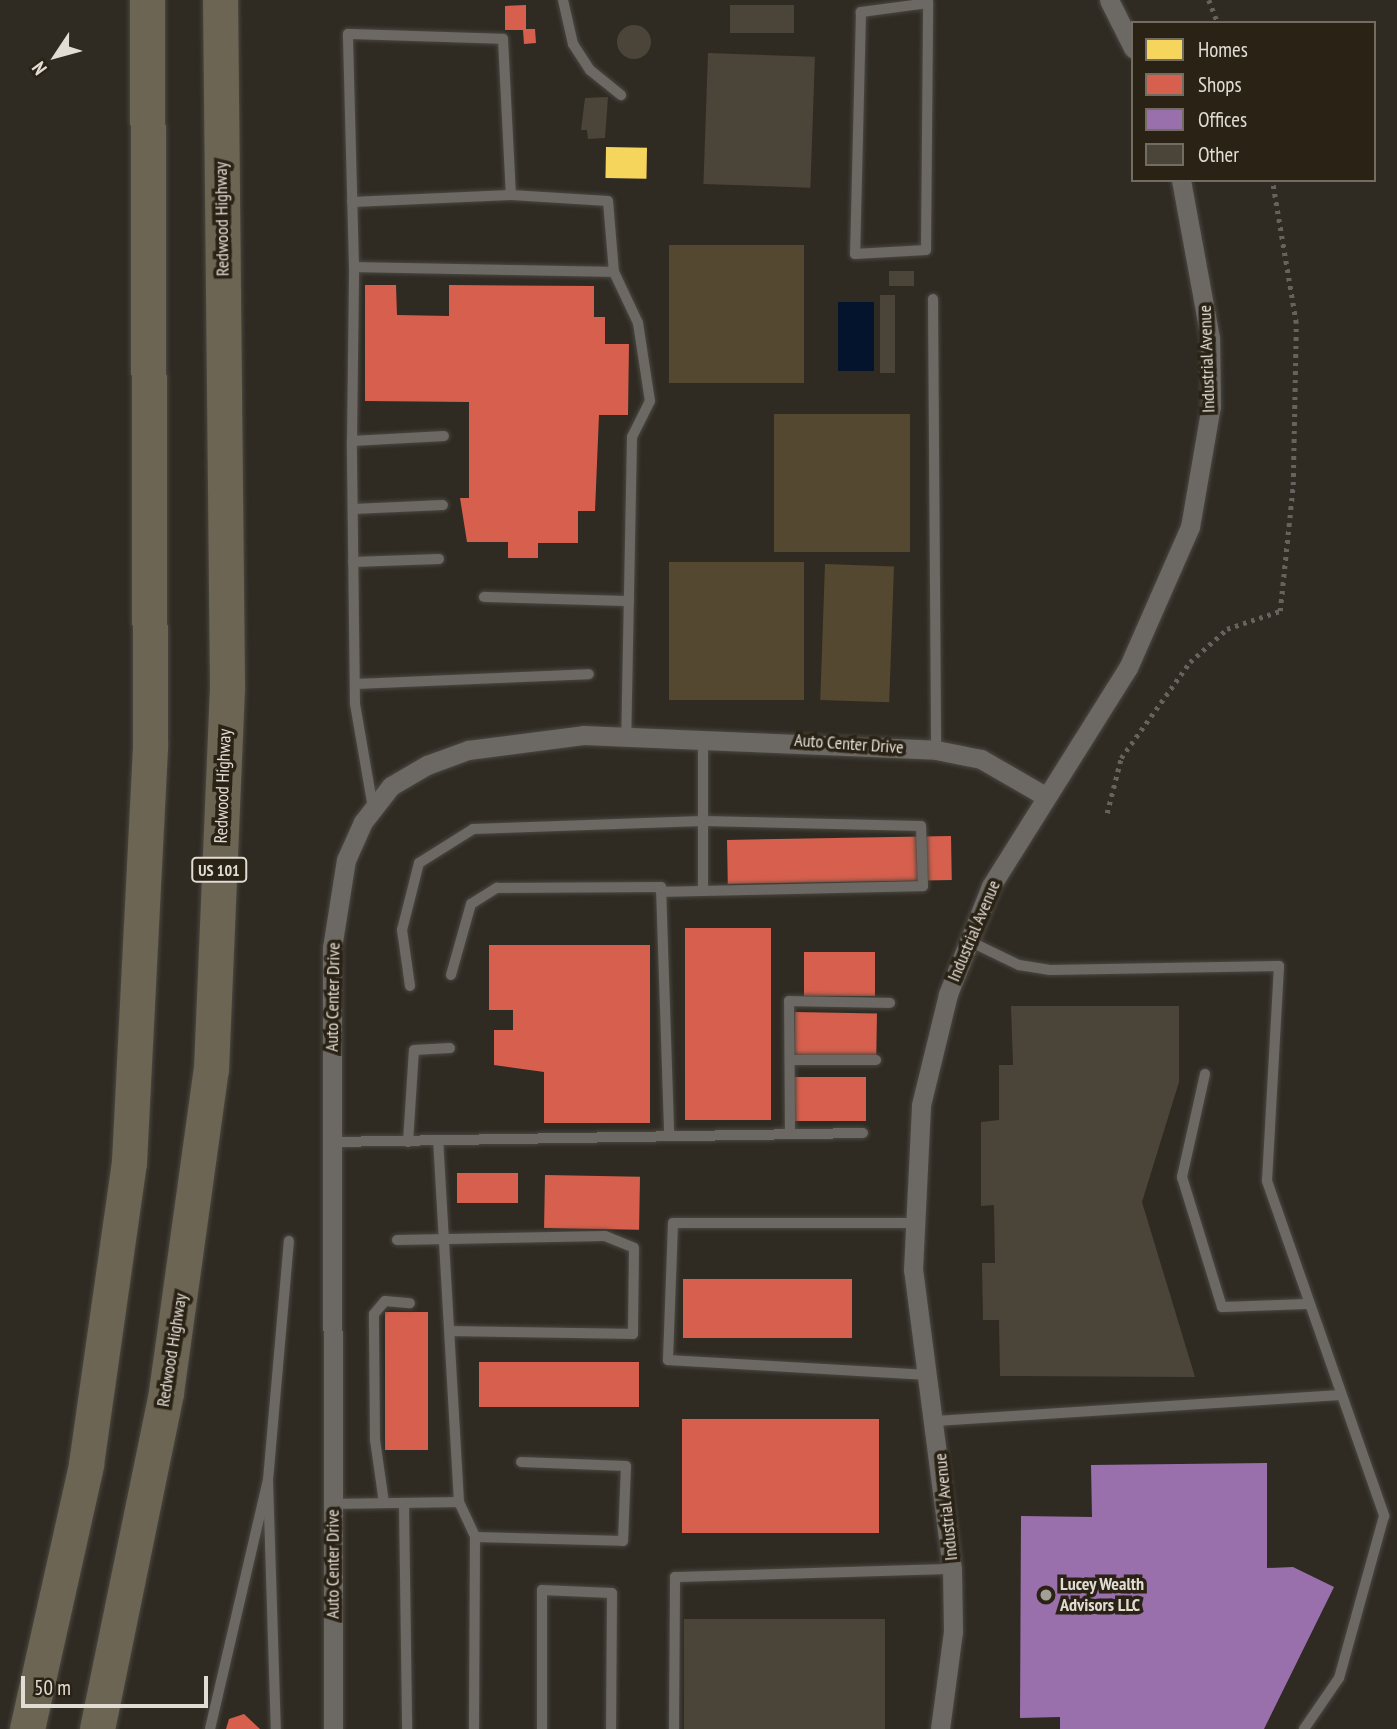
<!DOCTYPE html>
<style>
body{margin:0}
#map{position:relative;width:1397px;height:1729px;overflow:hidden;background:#2f2b23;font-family:"PT Sans Narrow",sans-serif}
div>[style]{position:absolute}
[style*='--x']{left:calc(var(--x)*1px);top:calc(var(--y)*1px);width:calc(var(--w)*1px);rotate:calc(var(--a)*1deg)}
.green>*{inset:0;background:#554830;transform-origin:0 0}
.water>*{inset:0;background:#04142d;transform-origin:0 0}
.homes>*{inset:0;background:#f6d55c;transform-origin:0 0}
.shops>*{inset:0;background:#d6604d;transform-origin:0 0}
.offices>*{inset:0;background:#9970ab}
.building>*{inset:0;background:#4b4539;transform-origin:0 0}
.round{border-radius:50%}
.path>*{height:4.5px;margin-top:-2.25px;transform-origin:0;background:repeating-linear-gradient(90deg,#66635e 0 3.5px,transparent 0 8.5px)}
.roads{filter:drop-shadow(0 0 2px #4a4741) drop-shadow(0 0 2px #4a4741)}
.lane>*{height:10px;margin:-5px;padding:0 5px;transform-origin:5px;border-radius:5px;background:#6c6964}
.street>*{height:19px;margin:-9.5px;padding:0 9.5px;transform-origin:9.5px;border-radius:9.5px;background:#6c6964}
.highway>*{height:35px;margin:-17.5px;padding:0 17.5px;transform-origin:17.5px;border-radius:17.5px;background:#6c6554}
.dots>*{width:19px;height:19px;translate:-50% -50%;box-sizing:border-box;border:4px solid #2a2215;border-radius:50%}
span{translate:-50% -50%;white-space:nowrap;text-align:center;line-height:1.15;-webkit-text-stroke:7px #2a2215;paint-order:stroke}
.shield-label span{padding:2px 5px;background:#2a2215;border:2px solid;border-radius:5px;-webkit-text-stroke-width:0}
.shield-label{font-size:16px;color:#e1dcd4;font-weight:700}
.street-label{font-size:18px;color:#e1dcd4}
.poi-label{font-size:18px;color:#e1dcd4;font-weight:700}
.left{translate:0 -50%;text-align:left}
.legend{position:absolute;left:1131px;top:21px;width:245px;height:161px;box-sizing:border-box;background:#2a2215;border:2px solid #736c61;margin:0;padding:9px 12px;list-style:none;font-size:21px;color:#e1dcd4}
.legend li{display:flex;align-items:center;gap:14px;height:35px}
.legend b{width:35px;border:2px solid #736c61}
.north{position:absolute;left:21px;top:21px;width:70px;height:70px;-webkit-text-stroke:5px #2a2215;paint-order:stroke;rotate:234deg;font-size:19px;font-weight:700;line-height:28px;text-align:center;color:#e1dcd4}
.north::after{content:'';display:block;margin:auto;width:24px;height:32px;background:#e1dcd4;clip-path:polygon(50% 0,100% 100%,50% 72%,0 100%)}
.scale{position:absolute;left:21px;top:1676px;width:187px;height:32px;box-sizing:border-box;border:4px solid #e1dcd4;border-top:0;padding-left:9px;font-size:21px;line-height:24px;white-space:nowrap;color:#e1dcd4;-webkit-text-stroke:5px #2a2215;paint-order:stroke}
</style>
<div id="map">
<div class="green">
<i style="left:804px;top:245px;width:138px;height:135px;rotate:90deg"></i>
<i style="left:910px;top:414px;width:138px;height:136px;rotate:90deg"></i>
<i style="left:804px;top:562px;width:138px;height:135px;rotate:90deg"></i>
<i style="left:825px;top:564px;width:69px;height:136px;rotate:2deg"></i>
</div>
<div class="water">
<i style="left:838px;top:302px;width:36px;height:69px"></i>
</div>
<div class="homes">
<i style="left:606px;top:147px;width:41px;height:31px;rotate:1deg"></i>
</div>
<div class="shops">
<i style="clip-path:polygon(526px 5px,526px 29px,535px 29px,536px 43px,524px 44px,523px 30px,505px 30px,505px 6px)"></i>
<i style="clip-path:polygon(365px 285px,396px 285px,397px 315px,449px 316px,449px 285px,594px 286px,594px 317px,605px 317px,605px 344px,629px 344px,628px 415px,599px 415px,595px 511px,578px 511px,578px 543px,538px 543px,538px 558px,508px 558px,508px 542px,467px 542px,460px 498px,469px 498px,469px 402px,365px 401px)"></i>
<i style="left:951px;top:836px;width:44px;height:224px;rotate:89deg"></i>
<i style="left:685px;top:928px;width:86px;height:192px"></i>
<i style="clip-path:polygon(489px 945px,650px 945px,650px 1123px,544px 1123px,544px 1072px,494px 1065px,494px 1030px,513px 1030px,513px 1010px,489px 1010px)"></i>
<i style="left:804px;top:952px;width:71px;height:44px"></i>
<i style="left:795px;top:1012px;width:82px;height:45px;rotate:1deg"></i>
<i style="left:794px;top:1077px;width:72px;height:44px"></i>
<i style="left:518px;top:1173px;width:30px;height:61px;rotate:90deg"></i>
<i style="left:545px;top:1175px;width:95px;height:53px;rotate:1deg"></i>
<i style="left:683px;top:1279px;width:169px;height:59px"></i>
<i style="left:385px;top:1312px;width:43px;height:138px"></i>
<i style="left:479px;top:1362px;width:160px;height:45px"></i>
<i style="left:682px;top:1419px;width:197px;height:114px"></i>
<i style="clip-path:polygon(244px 1714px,260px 1729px,226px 1729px,229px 1719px)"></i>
</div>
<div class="offices">
<i style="clip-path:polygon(1267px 1463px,1267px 1568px,1293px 1567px,1334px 1587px,1264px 1729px,1060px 1729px,1060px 1717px,1020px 1718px,1021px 1516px,1092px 1517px,1091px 1465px)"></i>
</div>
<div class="building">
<i style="left:730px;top:5px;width:64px;height:28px"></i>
<i class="round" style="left:617px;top:25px;width:34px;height:34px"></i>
<i style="left:708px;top:53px;width:107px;height:131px;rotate:2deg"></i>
<i style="clip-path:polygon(608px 97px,605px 138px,588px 139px,587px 130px,581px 130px,585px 98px)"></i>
<i style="left:889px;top:271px;width:25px;height:15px"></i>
<i style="left:880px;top:295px;width:15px;height:78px"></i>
<i style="clip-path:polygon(1011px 1006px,1179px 1006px,1179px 1082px,1142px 1202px,1195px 1377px,1000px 1376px,999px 1320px,983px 1320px,982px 1263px,995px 1263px,994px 1205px,981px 1206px,981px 1122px,999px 1120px,999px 1065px,1013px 1065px)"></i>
<i style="left:684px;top:1619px;width:201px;height:110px"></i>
</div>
<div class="path">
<i style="--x:1209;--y:0;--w:25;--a:69"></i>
<i style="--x:1107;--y:813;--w:57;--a:-75.7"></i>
<i style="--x:1121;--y:758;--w:118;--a:-54.3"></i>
<i style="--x:1190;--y:662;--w:50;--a:-41.7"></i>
<i style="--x:1227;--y:629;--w:56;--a:-18.8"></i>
<i style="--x:1280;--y:611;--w:127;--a:-84.1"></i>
<i style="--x:1293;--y:485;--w:162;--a:-88.9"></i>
<i style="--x:1296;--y:323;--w:145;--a:-99.5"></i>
</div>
<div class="roads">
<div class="lane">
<i style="--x:563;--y:0;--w:45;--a:77.2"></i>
<i style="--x:573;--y:44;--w:31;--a:57"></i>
<i style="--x:590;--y:70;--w:40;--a:39"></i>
<i style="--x:928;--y:3;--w:68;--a:172.3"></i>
<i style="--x:861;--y:12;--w:242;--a:91.4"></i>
<i style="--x:855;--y:254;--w:71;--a:-3.2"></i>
<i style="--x:926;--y:250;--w:247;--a:-89.5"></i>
<i style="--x:928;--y:3;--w:3;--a:-90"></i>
<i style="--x:352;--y:202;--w:159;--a:-2.5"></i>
<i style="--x:614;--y:272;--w:260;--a:-178.9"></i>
<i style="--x:354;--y:267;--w:233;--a:-91.5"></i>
<i style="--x:348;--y:34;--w:155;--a:1.8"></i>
<i style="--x:503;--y:39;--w:156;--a:87.1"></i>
<i style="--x:511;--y:195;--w:97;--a:3.5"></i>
<i style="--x:608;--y:201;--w:71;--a:85.2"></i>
<i style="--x:614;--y:272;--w:56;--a:64.8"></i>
<i style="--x:638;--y:323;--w:79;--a:81.3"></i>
<i style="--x:650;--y:401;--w:40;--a:116.6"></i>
<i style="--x:632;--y:437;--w:299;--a:91.1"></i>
<i style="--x:933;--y:299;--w:451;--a:89.6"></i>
<i style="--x:352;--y:441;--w:174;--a:-89.3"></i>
<i style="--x:353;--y:509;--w:90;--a:-2.5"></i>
<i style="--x:353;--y:562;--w:86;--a:-2"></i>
<i style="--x:484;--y:597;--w:145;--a:1.6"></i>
<i style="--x:355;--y:684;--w:234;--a:-2.4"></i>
<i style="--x:373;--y:808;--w:106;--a:-99.8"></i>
<i style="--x:355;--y:704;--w:263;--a:-90.7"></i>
<i style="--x:352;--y:441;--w:92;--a:-3.1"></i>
<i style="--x:703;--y:891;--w:153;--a:-90"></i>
<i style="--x:967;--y:940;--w:58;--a:25.7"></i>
<i style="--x:1019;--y:965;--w:30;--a:9"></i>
<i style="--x:1049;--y:970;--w:230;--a:-1"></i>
<i style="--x:1279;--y:966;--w:215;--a:93.2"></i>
<i style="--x:1267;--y:1181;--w:355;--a:70.7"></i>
<i style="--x:1384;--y:1516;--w:168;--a:105.5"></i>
<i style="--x:1339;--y:1678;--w:62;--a:124.5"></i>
<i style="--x:451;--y:975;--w:74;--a:-74.3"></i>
<i style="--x:471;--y:904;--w:31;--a:-32"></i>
<i style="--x:497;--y:888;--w:164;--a:-0.3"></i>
<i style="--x:661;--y:887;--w:247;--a:88.1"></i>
<i style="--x:410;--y:986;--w:57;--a:-98.1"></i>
<i style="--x:402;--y:930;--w:69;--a:-75.8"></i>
<i style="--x:419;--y:863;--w:64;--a:-32.2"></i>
<i style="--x:473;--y:829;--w:230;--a:-2"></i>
<i style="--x:703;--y:821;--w:218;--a:1.3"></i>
<i style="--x:921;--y:826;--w:60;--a:88.1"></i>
<i style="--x:923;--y:886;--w:262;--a:178.7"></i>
<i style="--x:790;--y:1060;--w:86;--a:0"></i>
<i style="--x:1205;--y:1074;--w:106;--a:102.6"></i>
<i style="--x:1182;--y:1177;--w:136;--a:72.9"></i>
<i style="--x:1222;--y:1307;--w:86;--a:-2"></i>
<i style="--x:790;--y:1132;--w:131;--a:-90.4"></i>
<i style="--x:789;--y:1001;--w:101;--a:1.1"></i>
<i style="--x:332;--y:1142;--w:531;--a:-0.97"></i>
<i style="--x:408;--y:1142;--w:92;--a:-86.3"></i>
<i style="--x:414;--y:1050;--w:36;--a:-3"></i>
<i style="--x:911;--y:1223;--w:238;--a:180"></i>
<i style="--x:673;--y:1223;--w:137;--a:92.1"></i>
<i style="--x:668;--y:1360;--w:260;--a:3.3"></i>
<i style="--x:397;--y:1240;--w:208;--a:-1.1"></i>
<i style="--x:605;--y:1236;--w:31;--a:22"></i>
<i style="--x:634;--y:1248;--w:86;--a:90.7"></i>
<i style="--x:633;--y:1334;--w:181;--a:-179.1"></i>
<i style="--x:937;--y:1421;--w:403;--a:-3.7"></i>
<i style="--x:268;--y:1480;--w:240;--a:-85"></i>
<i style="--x:459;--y:1502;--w:38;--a:65"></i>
<i style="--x:475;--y:1537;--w:148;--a:1.5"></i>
<i style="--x:623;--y:1541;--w:75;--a:-87.7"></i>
<i style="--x:626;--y:1466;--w:105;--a:-177.8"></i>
<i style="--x:384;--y:1503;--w:64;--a:-98.1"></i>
<i style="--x:375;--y:1440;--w:126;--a:-90.5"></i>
<i style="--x:374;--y:1314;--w:17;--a:-50"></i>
<i style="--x:385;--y:1301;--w:25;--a:5"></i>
<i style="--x:404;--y:1503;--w:226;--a:89.2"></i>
<i style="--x:333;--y:1504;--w:126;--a:-0.9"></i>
<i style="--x:459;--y:1502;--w:361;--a:-93.3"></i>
<i style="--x:210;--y:1729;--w:256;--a:-76.9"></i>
<i style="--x:268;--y:1480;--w:249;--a:88.2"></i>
<i style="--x:474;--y:1729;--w:192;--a:-89.7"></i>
<i style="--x:542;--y:1729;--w:139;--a:-90"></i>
<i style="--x:542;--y:1590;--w:70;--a:2.5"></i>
<i style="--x:612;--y:1593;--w:136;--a:90.4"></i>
<i style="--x:674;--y:1729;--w:152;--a:-89.6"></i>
<i style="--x:675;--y:1577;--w:277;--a:-1.7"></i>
</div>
<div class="street">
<i style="--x:1109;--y:0;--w:54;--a:63.4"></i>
<i style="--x:333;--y:1729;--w:781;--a:-90.07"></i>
<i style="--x:332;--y:948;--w:89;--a:-81"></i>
<i style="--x:346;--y:860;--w:42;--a:-65.9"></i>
<i style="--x:363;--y:822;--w:46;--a:-52.1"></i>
<i style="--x:391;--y:786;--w:42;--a:-30.3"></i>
<i style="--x:427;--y:765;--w:44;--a:-20.1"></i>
<i style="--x:468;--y:750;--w:116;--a:-7.4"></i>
<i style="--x:583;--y:735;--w:353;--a:2.4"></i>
<i style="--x:936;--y:750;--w:46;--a:11.3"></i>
<i style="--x:981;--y:759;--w:74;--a:30"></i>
<i style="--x:940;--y:1729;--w:98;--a:-82.4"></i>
<i style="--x:953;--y:1632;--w:63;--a:-90.9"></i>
<i style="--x:952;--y:1569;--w:302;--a:-97.4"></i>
<i style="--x:913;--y:1270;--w:165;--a:-87.2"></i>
<i style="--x:921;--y:1105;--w:114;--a:-76.3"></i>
<i style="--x:948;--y:994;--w:116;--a:-68.3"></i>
<i style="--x:991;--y:886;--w:257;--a:-57.9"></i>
<i style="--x:1128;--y:668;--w:154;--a:-66.3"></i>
<i style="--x:1190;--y:527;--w:123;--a:-80.2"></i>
<i style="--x:1211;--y:406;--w:68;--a:-90.8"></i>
<i style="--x:1210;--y:338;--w:161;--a:-100.4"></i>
</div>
<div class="highway">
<i style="--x:27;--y:1729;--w:271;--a:-77.4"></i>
<i style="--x:86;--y:1464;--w:305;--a:-81.9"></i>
<i style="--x:129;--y:1162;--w:417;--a:-87.1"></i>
<i style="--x:150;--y:746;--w:746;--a:-90.23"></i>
<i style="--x:97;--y:1729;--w:344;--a:-78.4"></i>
<i style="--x:166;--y:1392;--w:326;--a:-82.1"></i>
<i style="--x:211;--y:1069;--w:383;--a:-87.6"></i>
<i style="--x:227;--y:686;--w:686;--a:-90.58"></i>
</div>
</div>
<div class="dots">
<i style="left:1046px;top:1595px;background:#a39e96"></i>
</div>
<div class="shield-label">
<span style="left:219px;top:870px">US 101</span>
</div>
<div class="street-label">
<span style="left:222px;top:219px;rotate:-91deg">Redwood Highway</span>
<span style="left:1207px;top:359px;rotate:-92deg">Industrial Avenue</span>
<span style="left:849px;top:744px;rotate:4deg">Auto Center Drive</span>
<span style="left:223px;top:786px;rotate:-88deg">Redwood Highway</span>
<span style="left:974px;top:931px;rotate:-67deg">Industrial Avenue</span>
<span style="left:333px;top:997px;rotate:-89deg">Auto Center Drive</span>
<span style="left:172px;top:1350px;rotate:-81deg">Redwood Highway</span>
<span style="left:946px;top:1507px;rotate:-96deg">Industrial Avenue</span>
<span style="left:333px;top:1564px;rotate:-90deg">Auto Center Drive</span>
</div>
<div class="poi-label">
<span class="left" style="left:1060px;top:1595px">Lucey Wealth<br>Advisors LLC</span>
</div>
<ul class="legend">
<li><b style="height:19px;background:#f6d55c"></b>Homes</li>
<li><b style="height:19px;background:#d6604d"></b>Shops</li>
<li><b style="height:19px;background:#9970ab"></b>Offices</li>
<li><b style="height:19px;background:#4b4539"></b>Other</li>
</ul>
<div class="north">N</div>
<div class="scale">50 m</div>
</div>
